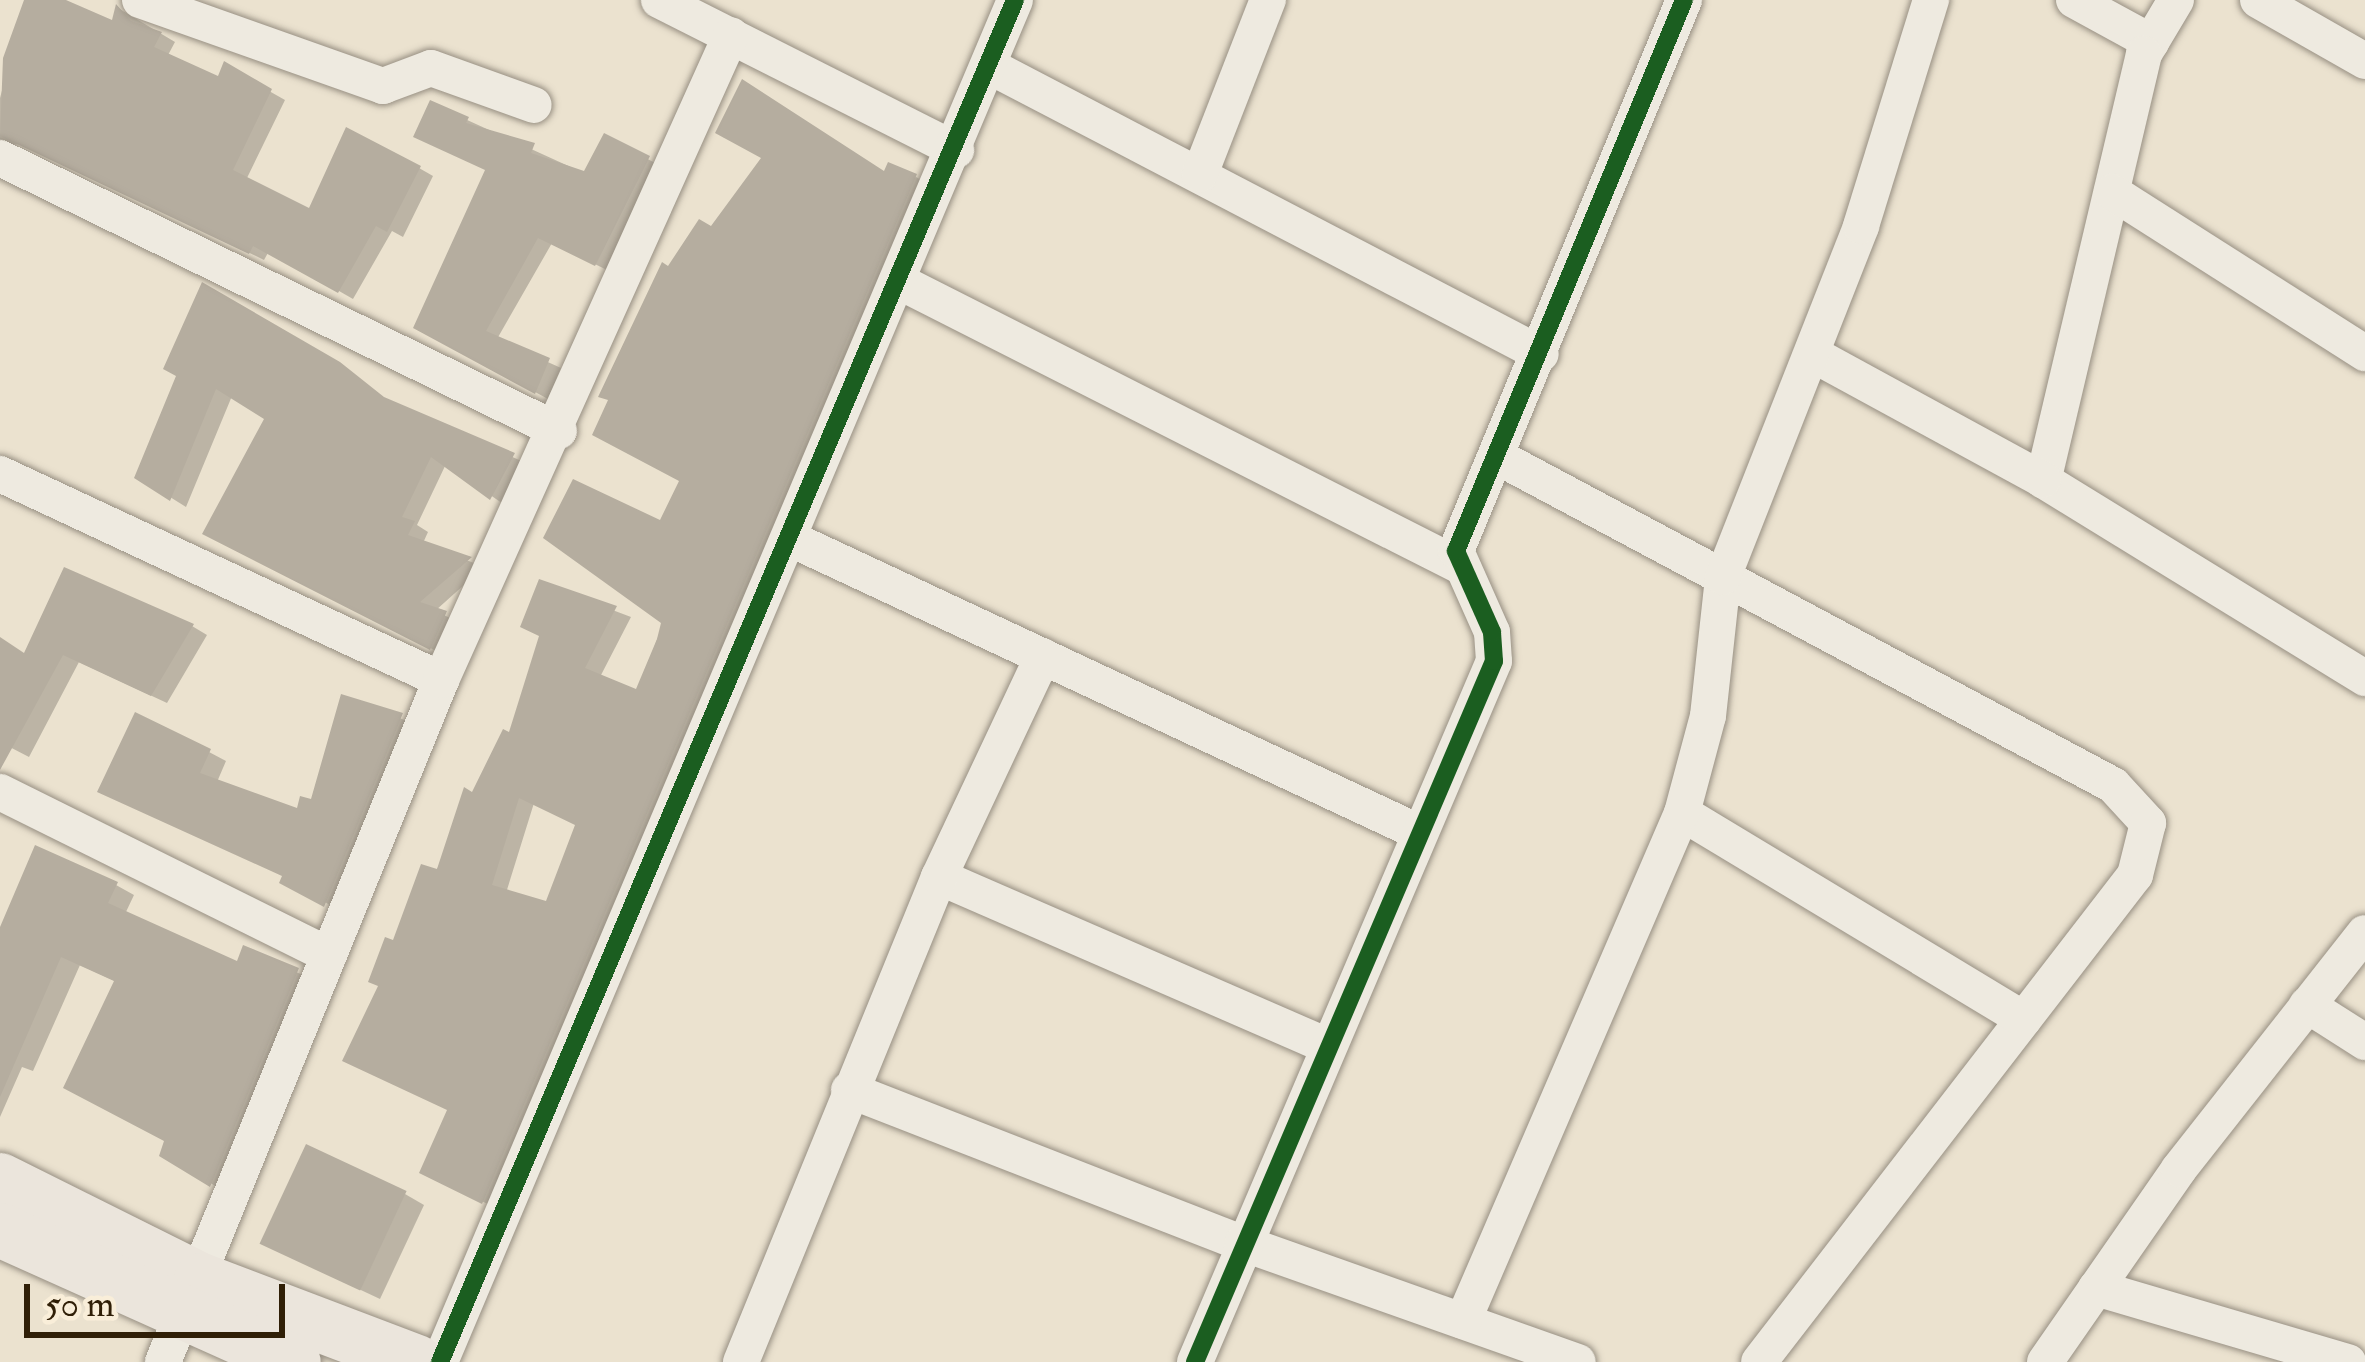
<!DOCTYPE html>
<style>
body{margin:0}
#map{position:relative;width:2365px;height:1362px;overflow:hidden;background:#ebe2cf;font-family:"IM FELL Double Pica",serif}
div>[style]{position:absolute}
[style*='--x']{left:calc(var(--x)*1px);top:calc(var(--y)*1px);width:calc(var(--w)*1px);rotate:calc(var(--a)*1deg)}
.shadow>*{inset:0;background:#0003}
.building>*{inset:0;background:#b5ad9f;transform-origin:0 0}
.roads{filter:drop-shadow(0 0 3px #989083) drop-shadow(0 0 3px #989083)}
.minor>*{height:36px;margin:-18px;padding:0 18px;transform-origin:18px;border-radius:18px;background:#eeeae0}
.highway>*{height:54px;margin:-27px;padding:0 27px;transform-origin:27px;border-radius:27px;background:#ebe5dc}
.cycleway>*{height:18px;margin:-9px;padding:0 9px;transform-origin:9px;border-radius:9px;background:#1b5e20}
span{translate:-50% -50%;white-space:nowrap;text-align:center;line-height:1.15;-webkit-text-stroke:10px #f9eed9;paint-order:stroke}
.scale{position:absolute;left:24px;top:1284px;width:261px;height:54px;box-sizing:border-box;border:6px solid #301f07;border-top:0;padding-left:15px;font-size:36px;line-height:42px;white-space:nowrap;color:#301f07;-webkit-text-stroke:9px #f9eed9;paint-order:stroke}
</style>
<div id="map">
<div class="shadow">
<i style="clip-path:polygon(26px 0,58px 0,114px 24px,118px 8px,175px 42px,167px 57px,220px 81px,225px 66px,285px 100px,246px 180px,311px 212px,419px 168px,433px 176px,403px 237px,392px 231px,353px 299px,269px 251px,264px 260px,27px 144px,0 145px,0 98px)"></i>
<i style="clip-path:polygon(432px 104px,586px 174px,605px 137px,661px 166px,609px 271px,552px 243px,497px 339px,561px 368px,548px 399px,416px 327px,489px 170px)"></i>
<i style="clip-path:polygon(evenodd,916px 177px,931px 185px,498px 1209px,438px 1180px,450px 1110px,381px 986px,395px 944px,511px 737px,543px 636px,541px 583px,631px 617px,600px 677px,637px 693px,664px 621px,662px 524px,683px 480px,670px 270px,713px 230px,916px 177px,534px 803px,579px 824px,548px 905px,506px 893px,534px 803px)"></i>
<i style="clip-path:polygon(203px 286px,393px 404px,528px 464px,506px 506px,446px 464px,417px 525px,428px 532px,423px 543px,484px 567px,435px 611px,461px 623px,446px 656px,221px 542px,268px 418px,232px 396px,186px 507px,138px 477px,179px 375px)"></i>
<i style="clip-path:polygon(192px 626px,207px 635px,167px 703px,79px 662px,29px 757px,0 742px,0 641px,25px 656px)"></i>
<i style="clip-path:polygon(343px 697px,418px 725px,342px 913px,285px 876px,117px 800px,209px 752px,226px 761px,217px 782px,299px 812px,313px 802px)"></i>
<i style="clip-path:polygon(116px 885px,134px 895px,125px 914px,239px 965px,245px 949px,316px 981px,229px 1194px,163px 1155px,167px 1140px,117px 982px,80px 965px,33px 1071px,22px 1067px,0 1117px,0 935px)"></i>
<i style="clip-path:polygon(405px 1194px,424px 1205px,380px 1299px,282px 1253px)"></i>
</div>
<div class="building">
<i style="clip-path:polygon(24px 0,66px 0,112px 20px,116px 4px,131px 21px,162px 32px,154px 47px,218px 76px,224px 61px,272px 89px,233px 170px,309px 208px,346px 127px,421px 166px,387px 232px,376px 226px,338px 293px,253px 246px,249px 254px,0 136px,3px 58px)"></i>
<i style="clip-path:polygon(evenodd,742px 79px,884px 171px,888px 162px,917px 174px,482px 1204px,419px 1173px,447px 1110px,342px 1061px,378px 986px,368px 982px,385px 937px,393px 940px,421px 864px,437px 869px,464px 787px,472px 792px,503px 729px,509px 732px,539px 636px,520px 627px,539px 579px,617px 606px,585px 668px,636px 689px,657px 639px,661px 623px,543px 538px,573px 479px,660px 520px,679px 481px,592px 435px,608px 400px,598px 397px,662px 262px,668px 266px,699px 219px,711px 226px,761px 158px,715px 133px,742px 79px,519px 798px,575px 825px,546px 901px,492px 885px,519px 798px)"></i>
<i style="clip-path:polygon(430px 100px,469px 117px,466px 123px,535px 143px,531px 153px,584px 171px,604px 133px,650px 156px,595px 266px,538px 238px,486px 331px,550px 358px,535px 394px,413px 328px,485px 170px,413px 137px)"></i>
<i style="clip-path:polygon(202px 282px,340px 362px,384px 397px,515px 453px,490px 500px,431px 457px,402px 517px,415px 521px,408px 535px,472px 557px,420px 602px,447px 611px,430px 650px,202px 534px,264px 419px,216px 389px,170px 501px,134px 478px,176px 376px,163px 369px)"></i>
<i style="clip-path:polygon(64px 567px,194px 624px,151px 696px,63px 655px,0 770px,0 637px,24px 653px)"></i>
<i style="clip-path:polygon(341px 694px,403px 713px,324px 907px,279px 883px,282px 876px,97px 792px,135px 712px,211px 749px,200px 773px,297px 808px,300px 796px,311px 799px)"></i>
<i style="clip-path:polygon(35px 845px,118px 882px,108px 903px,237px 961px,243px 945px,299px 968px,210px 1187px,159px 1156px,164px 1141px,63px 1088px,114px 981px,61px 957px,0 1097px,0 927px)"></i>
<i style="left:306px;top:1144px;width:111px;height:110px;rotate:25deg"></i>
</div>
<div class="roads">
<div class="minor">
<i style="--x:140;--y:0;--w:258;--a:19.5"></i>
<i style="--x:383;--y:86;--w:51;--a:-20.6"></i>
<i style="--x:431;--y:68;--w:109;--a:19.8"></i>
<i style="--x:659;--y:0;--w:333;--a:26.8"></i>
<i style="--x:2074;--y:0;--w:88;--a:28.6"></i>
<i style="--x:2176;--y:0;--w:63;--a:120.7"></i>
<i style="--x:2144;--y:54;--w:438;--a:103.3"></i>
<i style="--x:2043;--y:480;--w:378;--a:31.6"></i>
<i style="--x:2258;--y:0;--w:123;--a:29.7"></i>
<i style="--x:991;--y:67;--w:620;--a:27.56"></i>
<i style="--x:0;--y:158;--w:622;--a:26.03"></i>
<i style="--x:1200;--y:174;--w:187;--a:-68.7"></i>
<i style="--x:2112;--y:192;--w:300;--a:32.5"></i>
<i style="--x:900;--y:282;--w:628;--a:26.89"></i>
<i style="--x:1814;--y:355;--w:261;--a:28.6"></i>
<i style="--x:1496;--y:456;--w:699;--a:28.07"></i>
<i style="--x:2113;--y:785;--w:52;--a:47.4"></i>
<i style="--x:2148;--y:823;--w:54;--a:104"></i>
<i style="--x:2135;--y:875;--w:615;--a:127.67"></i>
<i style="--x:0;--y:474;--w:487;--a:25"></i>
<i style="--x:791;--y:539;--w:690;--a:25.04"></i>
<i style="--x:0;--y:792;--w:367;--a:26.4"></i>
<i style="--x:1682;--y:813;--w:399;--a:31.1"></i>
<i style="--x:939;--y:877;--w:422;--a:23.5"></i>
<i style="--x:2307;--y:1005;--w:69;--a:32.5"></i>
<i style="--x:849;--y:1090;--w:422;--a:21.3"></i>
<i style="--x:1242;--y:1243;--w:356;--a:19.5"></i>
<i style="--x:2096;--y:1288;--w:263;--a:16.4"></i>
<i style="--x:1463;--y:1321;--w:553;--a:-66.68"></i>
<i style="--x:1682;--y:813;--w:100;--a:-75"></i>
<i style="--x:1708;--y:716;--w:140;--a:-83.8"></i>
<i style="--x:1723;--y:577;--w:377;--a:-68.5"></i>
<i style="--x:1861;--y:226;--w:237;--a:-72.8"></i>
<i style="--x:163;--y:1362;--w:736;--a:-67.82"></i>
<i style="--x:441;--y:680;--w:707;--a:-65.79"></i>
<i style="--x:440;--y:1362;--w:1478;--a:-67.11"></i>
<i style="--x:741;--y:1362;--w:524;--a:-67.79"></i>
<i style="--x:939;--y:877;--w:244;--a:-64.8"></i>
<i style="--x:1195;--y:1362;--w:762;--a:-66.9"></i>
<i style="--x:1494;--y:661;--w:29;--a:-94"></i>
<i style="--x:1492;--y:632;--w:89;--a:-114"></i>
<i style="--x:1456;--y:551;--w:596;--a:-67.52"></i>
<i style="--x:2045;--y:1362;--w:235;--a:-55.2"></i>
<i style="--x:2179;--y:1169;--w:300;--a:-51.8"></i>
</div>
<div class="highway">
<i style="--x:0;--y:1180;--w:225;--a:26.5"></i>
<i style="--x:201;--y:1280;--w:231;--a:20.8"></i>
<i style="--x:0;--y:1230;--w:322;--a:24.2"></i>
</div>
</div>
<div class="cycleway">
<i style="--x:440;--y:1362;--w:1478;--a:-67.11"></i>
<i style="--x:1195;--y:1362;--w:762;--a:-66.9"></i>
<i style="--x:1494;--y:661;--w:29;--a:-94"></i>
<i style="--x:1492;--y:632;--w:89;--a:-114"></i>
<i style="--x:1456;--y:551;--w:596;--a:-67.52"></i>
</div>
<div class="scale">50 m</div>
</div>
